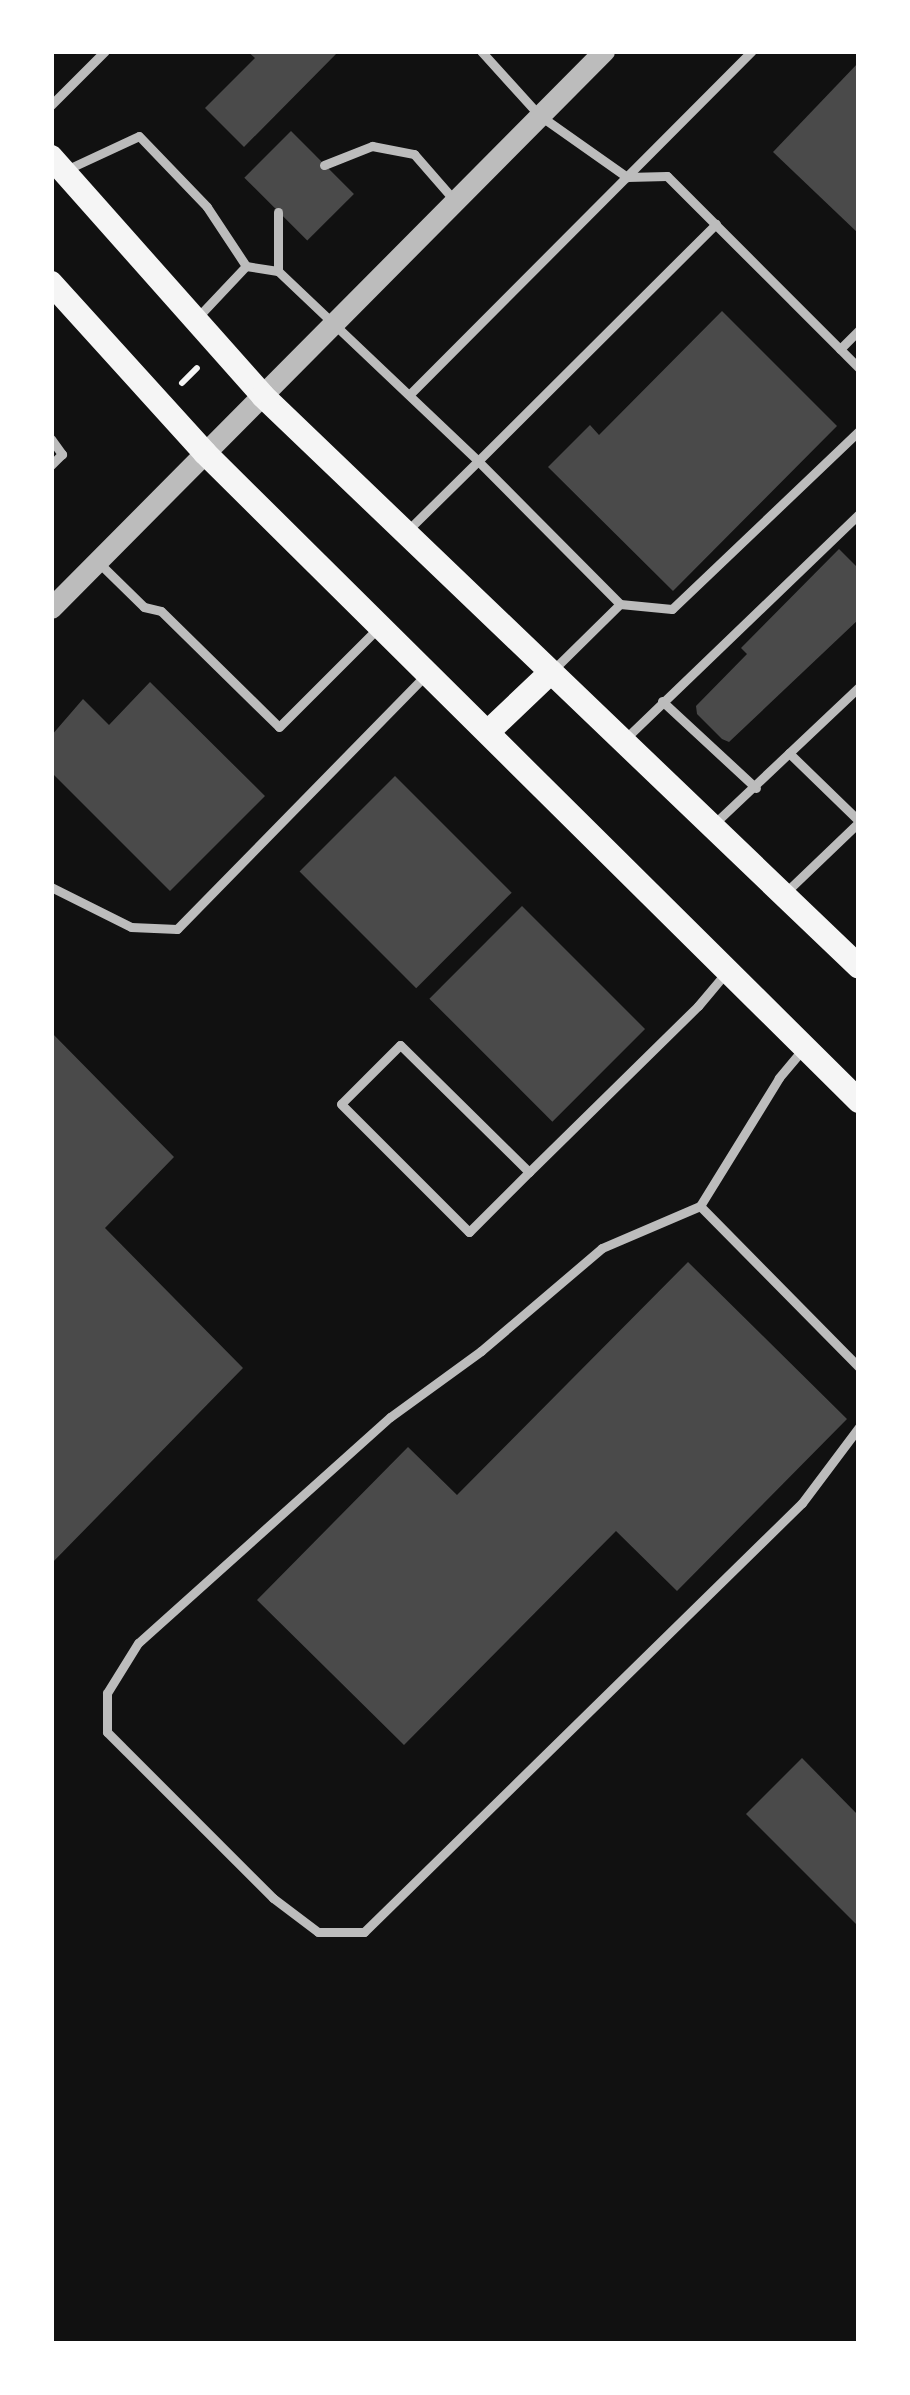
<!DOCTYPE html>
<style>
body{margin:0}
#map{position:relative;width:910px;height:2395px;overflow:hidden;background:#111;font-family:Rubik,sans-serif}
div>[style]{position:absolute}
[style*='--x']{left:calc(var(--x)*1px);top:calc(var(--y)*1px);width:calc(var(--w)*1px);rotate:calc(var(--a)*1deg)}
.building>*{inset:0;background:#4a4a4a;transform-origin:0 0}
.path>*{height:6px;margin:-3px;padding:0 3px;transform-origin:3px;border-radius:3px;background:#f5f5f5}
.service>*{height:9px;margin:-4.5px;padding:0 4.5px;transform-origin:4.5px;border-radius:4.5px;background:#bcbcbc}
.tertiary>*{height:21px;margin:-10.5px;padding:0 10.5px;transform-origin:10.5px;border-radius:10.5px;background:#bcbcbc}
.secondary>*{height:24px;margin:-12px;padding:0 12px;transform-origin:12px;border-radius:12px;background:#f5f5f5}
span{translate:-50% -50%;white-space:nowrap;text-align:center;line-height:1.15;-webkit-text-stroke:12px #fff;paint-order:stroke}
.frame{position:absolute;inset:0;border:54px solid #fff;pointer-events:none}
</style>
<div id="map">
<div class="building">
<i style="clip-path:polygon(247px 51px,339px 51px,244px 147px,205px 108px,255px 58px)"></i>
<i style="clip-path:polygon(859px 62px,859px 234px,773px 152px)"></i>
<i style="left:291px;top:131px;width:89px;height:66px;rotate:45deg"></i>
<i style="clip-path:polygon(722px 311px,837px 426px,673px 591px,548px 467px,590px 425px,599px 435px)"></i>
<i style="clip-path:polygon(839px 549px,859px 569px,859px 619px,729px 742px,722px 739px,697px 714px,696px 706px,747px 654px,741px 648px)"></i>
<i style="clip-path:polygon(150px 682px,265px 796px,170px 891px,51px 772px,51px 736px,83px 699px,109px 725px)"></i>
<i style="left:395px;top:776px;width:165px;height:135px;rotate:45deg"></i>
<i style="left:522px;top:906px;width:174px;height:131px;rotate:45deg"></i>
<i style="clip-path:polygon(51px 1032px,174px 1157px,105px 1228px,243px 1368px,51px 1564px)"></i>
<i style="clip-path:polygon(688px 1262px,847px 1419px,677px 1591px,616px 1531px,404px 1745px,257px 1600px,408px 1447px,457px 1495px)"></i>
<i style="clip-path:polygon(802px 1758px,859px 1816px,859px 1927px,746px 1814px)"></i>
</div>
<div class="path">
<i style="--x:182;--y:383;--w:21;--a:-45"></i>
</div>
<div class="service">
<i style="--x:481;--y:51;--w:86;--a:47.8"></i>
<i style="--x:539;--y:115;--w:108;--a:35.2"></i>
<i style="--x:627;--y:177;--w:40;--a:-1.4"></i>
<i style="--x:667;--y:176;--w:272;--a:45"></i>
<i style="--x:51;--y:105;--w:76;--a:-45"></i>
<i style="--x:324;--y:165;--w:52;--a:-21.6"></i>
<i style="--x:372;--y:146;--w:43;--a:10.8"></i>
<i style="--x:414;--y:154;--w:62;--a:48.9"></i>
<i style="--x:68;--y:169;--w:78;--a:-24.9"></i>
<i style="--x:139;--y:136;--w:98;--a:46.2"></i>
<i style="--x:207;--y:207;--w:71;--a:56.5"></i>
<i style="--x:246;--y:266;--w:71;--a:133.3"></i>
<i style="--x:278;--y:212;--w:59;--a:90"></i>
<i style="--x:246;--y:266;--w:32;--a:9"></i>
<i style="--x:278;--y:271;--w:276;--a:43.5"></i>
<i style="--x:478;--y:461;--w:97;--a:135.4"></i>
<i style="--x:840;--y:349;--w:27;--a:-45"></i>
<i style="--x:410;--y:394;--w:484;--a:-45.1"></i>
<i style="--x:51;--y:439;--w:19;--a:54"></i>
<i style="--x:62;--y:454;--w:16;--a:135"></i>
<i style="--x:98;--y:562;--w:64;--a:44.4"></i>
<i style="--x:144;--y:607;--w:17;--a:13"></i>
<i style="--x:161;--y:611;--w:165;--a:44.5"></i>
<i style="--x:279;--y:727;--w:139;--a:-45"></i>
<i style="--x:620;--y:604;--w:52;--a:5.5"></i>
<i style="--x:672;--y:609;--w:258;--a:-43.6"></i>
<i style="--x:555;--y:668;--w:91;--a:-44.6"></i>
<i style="--x:620;--y:604;--w:202;--a:-134.8"></i>
<i style="--x:478;--y:461;--w:336;--a:-44.9"></i>
<i style="--x:662;--y:701;--w:128;--a:42.8"></i>
<i style="--x:625;--y:739;--w:325;--a:-43.9"></i>
<i style="--x:789;--y:753;--w:98;--a:44.2"></i>
<i style="--x:715;--y:823;--w:198;--a:-43.4"></i>
<i style="--x:51;--y:887;--w:89;--a:26.6"></i>
<i style="--x:131;--y:927;--w:46;--a:2.5"></i>
<i style="--x:177;--y:929;--w:357;--a:-45.6"></i>
<i style="--x:785;--y:893;--w:103;--a:-43.8"></i>
<i style="--x:803;--y:1049;--w:38;--a:130"></i>
<i style="--x:779;--y:1078;--w:150;--a:121.7"></i>
<i style="--x:700;--y:1206;--w:107;--a:156.8"></i>
<i style="--x:602;--y:1248;--w:159;--a:139.6"></i>
<i style="--x:481;--y:1351;--w:112;--a:144"></i>
<i style="--x:390;--y:1417;--w:338;--a:138.1"></i>
<i style="--x:138;--y:1643;--w:59;--a:121.8"></i>
<i style="--x:107;--y:1693;--w:39;--a:90"></i>
<i style="--x:107;--y:1732;--w:235;--a:45"></i>
<i style="--x:273;--y:1898;--w:56;--a:37.1"></i>
<i style="--x:318;--y:1932;--w:46;--a:0"></i>
<i style="--x:364;--y:1932;--w:613;--a:-44.41"></i>
<i style="--x:802;--y:1503;--w:95;--a:-53.1"></i>
<i style="--x:529;--y:1172;--w:181;--a:-135.4"></i>
<i style="--x:400;--y:1045;--w:83;--a:135"></i>
<i style="--x:341;--y:1104;--w:181;--a:45"></i>
<i style="--x:469;--y:1232;--w:85;--a:-45"></i>
<i style="--x:529;--y:1172;--w:237;--a:-44.5"></i>
<i style="--x:698;--y:1006;--w:40;--a:-50"></i>
<i style="--x:700;--y:1206;--w:226;--a:45.4"></i>
</div>
<div class="tertiary">
<i style="--x:51;--y:608;--w:785;--a:-45.21"></i>
</div>
<div class="secondary">
<i style="--x:51;--y:157;--w:319;--a:48.4"></i>
<i style="--x:263;--y:396;--w:825;--a:43.77"></i>
<i style="--x:51;--y:283;--w:229;--a:47.8"></i>
<i style="--x:205;--y:453;--w:921;--a:44.74"></i>
<i style="--x:490;--y:730;--w:84;--a:-43.6"></i>
</div>
<div class="frame"></div>
</div>
